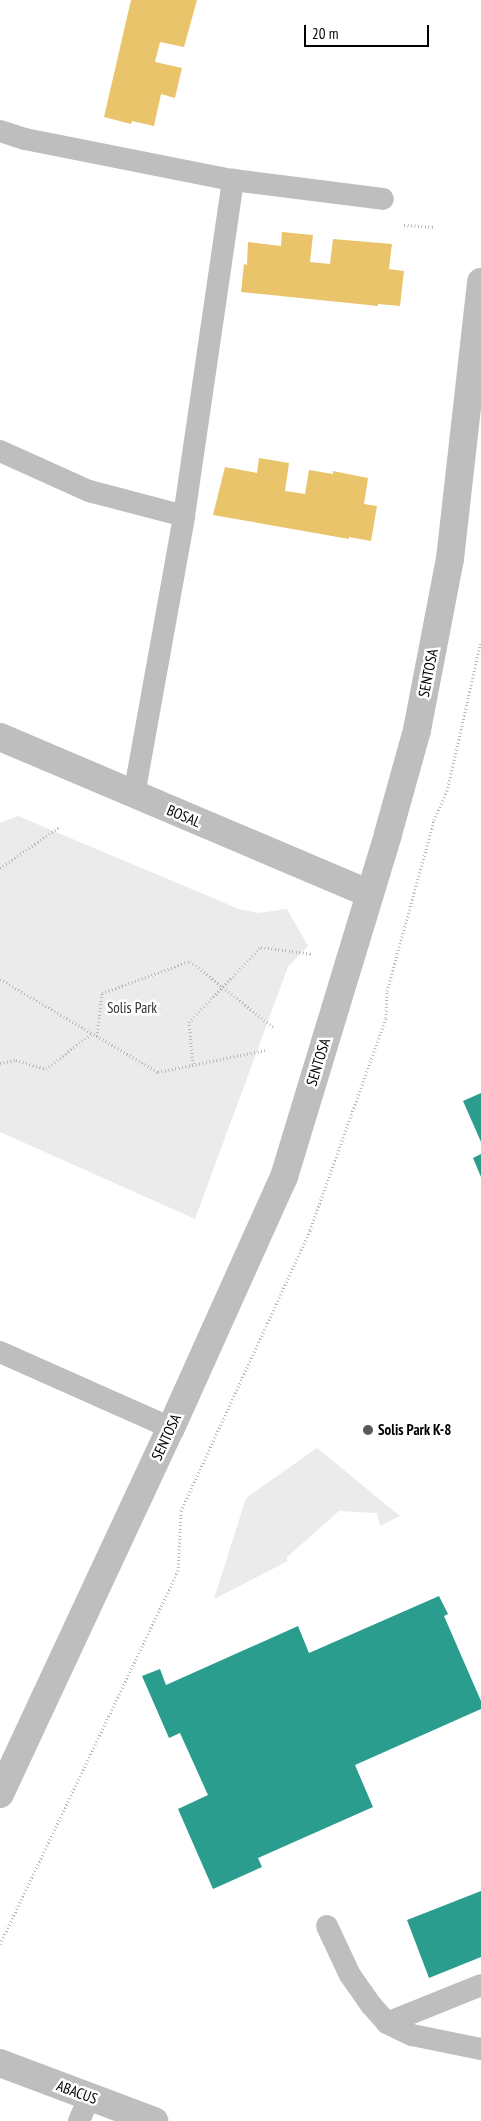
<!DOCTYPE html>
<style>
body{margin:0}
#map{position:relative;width:481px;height:2121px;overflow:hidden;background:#fff;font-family:"PT Sans Narrow",sans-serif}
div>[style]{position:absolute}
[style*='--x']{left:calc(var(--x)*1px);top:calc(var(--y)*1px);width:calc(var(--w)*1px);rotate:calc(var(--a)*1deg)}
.green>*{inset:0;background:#ebebeb}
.homes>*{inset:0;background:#e9c46a}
.schools>*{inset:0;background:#2a9d8f}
.path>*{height:3px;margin-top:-1.5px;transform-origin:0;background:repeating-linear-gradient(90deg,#b9b9b9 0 1px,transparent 0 3.5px)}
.service>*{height:22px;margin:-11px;padding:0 11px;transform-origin:11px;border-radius:11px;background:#bebebe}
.minor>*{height:28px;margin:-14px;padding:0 14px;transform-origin:14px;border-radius:14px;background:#bebebe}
.dots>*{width:14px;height:14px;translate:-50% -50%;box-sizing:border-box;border:2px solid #fff;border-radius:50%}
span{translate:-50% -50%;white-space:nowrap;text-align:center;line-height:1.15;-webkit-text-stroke:5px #fff;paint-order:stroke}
.street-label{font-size:15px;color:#000}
.park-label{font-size:15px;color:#313131}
.poi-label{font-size:15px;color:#000;font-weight:700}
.left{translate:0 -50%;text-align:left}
.scale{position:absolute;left:304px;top:25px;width:125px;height:22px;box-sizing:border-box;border:2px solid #000;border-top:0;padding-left:6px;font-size:15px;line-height:18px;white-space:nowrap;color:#000;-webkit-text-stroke:4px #fff;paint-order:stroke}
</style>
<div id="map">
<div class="green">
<i style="clip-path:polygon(18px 816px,239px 909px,258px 913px,287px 909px,308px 946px,288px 967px,195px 1219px,0 1132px,0 823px)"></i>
<i style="clip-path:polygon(317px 1448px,400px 1516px,380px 1526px,377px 1513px,339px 1511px,286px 1558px,288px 1561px,214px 1599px,246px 1498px)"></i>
</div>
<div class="homes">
<i style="clip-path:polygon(131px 0,197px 0,184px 47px,160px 42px,155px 62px,182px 68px,175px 98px,161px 94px,154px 126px,132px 121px,131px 124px,104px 117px)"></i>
<i style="clip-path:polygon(282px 232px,313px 235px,310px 262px,330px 264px,333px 239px,392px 244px,389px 269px,404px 271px,400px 306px,378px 304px,378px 306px,241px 292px,244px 264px,247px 265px,248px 242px,281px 246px)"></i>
<i style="clip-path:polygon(259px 458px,289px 463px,285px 491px,305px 494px,309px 470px,333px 474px,333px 471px,368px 478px,364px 504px,377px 506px,371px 541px,349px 537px,349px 539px,213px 515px,225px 467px,257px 473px)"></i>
</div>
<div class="schools">
<i style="clip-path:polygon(481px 1093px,481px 1142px,463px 1101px)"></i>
<i style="clip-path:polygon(481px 1154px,481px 1177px,473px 1158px)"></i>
<i style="clip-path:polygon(439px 1596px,448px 1614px,444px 1616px,481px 1701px,481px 1709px,355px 1765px,373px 1807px,258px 1858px,262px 1867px,213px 1889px,178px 1809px,208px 1795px,180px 1733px,169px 1738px,142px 1676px,160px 1669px,166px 1685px,298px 1626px,309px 1653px)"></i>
<i style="clip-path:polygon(481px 1891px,481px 1957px,429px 1978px,407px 1920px)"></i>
</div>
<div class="path">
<i style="--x:404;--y:225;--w:30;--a:4"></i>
<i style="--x:0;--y:868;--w:72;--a:-34.8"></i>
<i style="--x:0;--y:979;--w:183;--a:30.5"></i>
<i style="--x:158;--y:1072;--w:109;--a:-11.6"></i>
<i style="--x:97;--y:1036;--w:43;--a:-83.4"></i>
<i style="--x:102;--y:993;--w:94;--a:-20"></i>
<i style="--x:190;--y:961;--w:106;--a:38.5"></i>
<i style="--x:0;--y:1063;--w:16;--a:-11"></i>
<i style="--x:16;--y:1060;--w:31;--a:17"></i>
<i style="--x:46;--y:1069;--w:58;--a:-38"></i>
<i style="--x:193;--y:1064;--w:42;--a:-95.4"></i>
<i style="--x:189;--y:1022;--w:104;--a:-46.2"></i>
<i style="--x:261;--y:947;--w:52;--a:7.7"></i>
<i style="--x:0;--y:1944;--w:413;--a:-64.5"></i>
<i style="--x:178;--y:1571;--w:60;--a:-87.1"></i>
<i style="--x:181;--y:1511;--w:309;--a:-65.3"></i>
<i style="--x:310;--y:1230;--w:225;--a:-70.3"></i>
<i style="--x:386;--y:1018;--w:27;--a:-88"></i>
<i style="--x:387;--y:991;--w:177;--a:-74.6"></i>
<i style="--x:434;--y:820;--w:32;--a:-66"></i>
<i style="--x:447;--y:791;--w:154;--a:-77.2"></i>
</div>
<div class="service">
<i style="--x:0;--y:131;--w:26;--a:18"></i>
<i style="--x:25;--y:139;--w:212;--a:11.2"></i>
<i style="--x:233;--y:180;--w:151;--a:7.2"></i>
<i style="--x:0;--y:451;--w:98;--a:24.2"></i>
<i style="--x:89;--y:491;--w:98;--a:14.7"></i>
<i style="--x:134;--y:795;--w:283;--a:-79.8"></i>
<i style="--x:184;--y:516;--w:340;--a:-81.7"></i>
<i style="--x:0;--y:1352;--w:187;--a:24"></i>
<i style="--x:327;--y:1926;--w:54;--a:64.9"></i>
<i style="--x:350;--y:1975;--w:37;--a:55"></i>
<i style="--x:371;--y:2005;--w:24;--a:48"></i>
<i style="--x:387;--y:2023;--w:28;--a:26"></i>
<i style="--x:412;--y:2035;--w:70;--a:11.5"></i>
<i style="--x:387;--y:2023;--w:101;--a:-22"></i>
<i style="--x:79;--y:2121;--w:26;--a:-67"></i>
</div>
<div class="minor">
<i style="--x:0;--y:737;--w:401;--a:23"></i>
<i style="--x:0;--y:1794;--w:404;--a:-65"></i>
<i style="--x:171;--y:1428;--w:275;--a:-65.8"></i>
<i style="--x:284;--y:1177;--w:358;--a:-73.1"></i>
<i style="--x:388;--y:834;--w:108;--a:-74.4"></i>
<i style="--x:417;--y:730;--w:174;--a:-79.1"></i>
<i style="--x:450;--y:559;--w:279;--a:-83.6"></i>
<i style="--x:0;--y:2063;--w:165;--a:20.6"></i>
</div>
<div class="dots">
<i style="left:368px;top:1430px;background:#595959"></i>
</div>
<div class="street-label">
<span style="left:428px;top:673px;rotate:-79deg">SENTOSA</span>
<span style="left:184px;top:816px;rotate:23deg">BOSAL</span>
<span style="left:318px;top:1062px;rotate:-73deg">SENTOSA</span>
<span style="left:166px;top:1437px;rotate:-65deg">SENTOSA</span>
<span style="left:77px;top:2092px;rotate:20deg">ABACUS</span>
</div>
<div class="park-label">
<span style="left:132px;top:1008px">Solis Park</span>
</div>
<div class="poi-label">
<span class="left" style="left:378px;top:1430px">Solis Park K-8</span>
</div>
<div class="scale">20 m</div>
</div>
